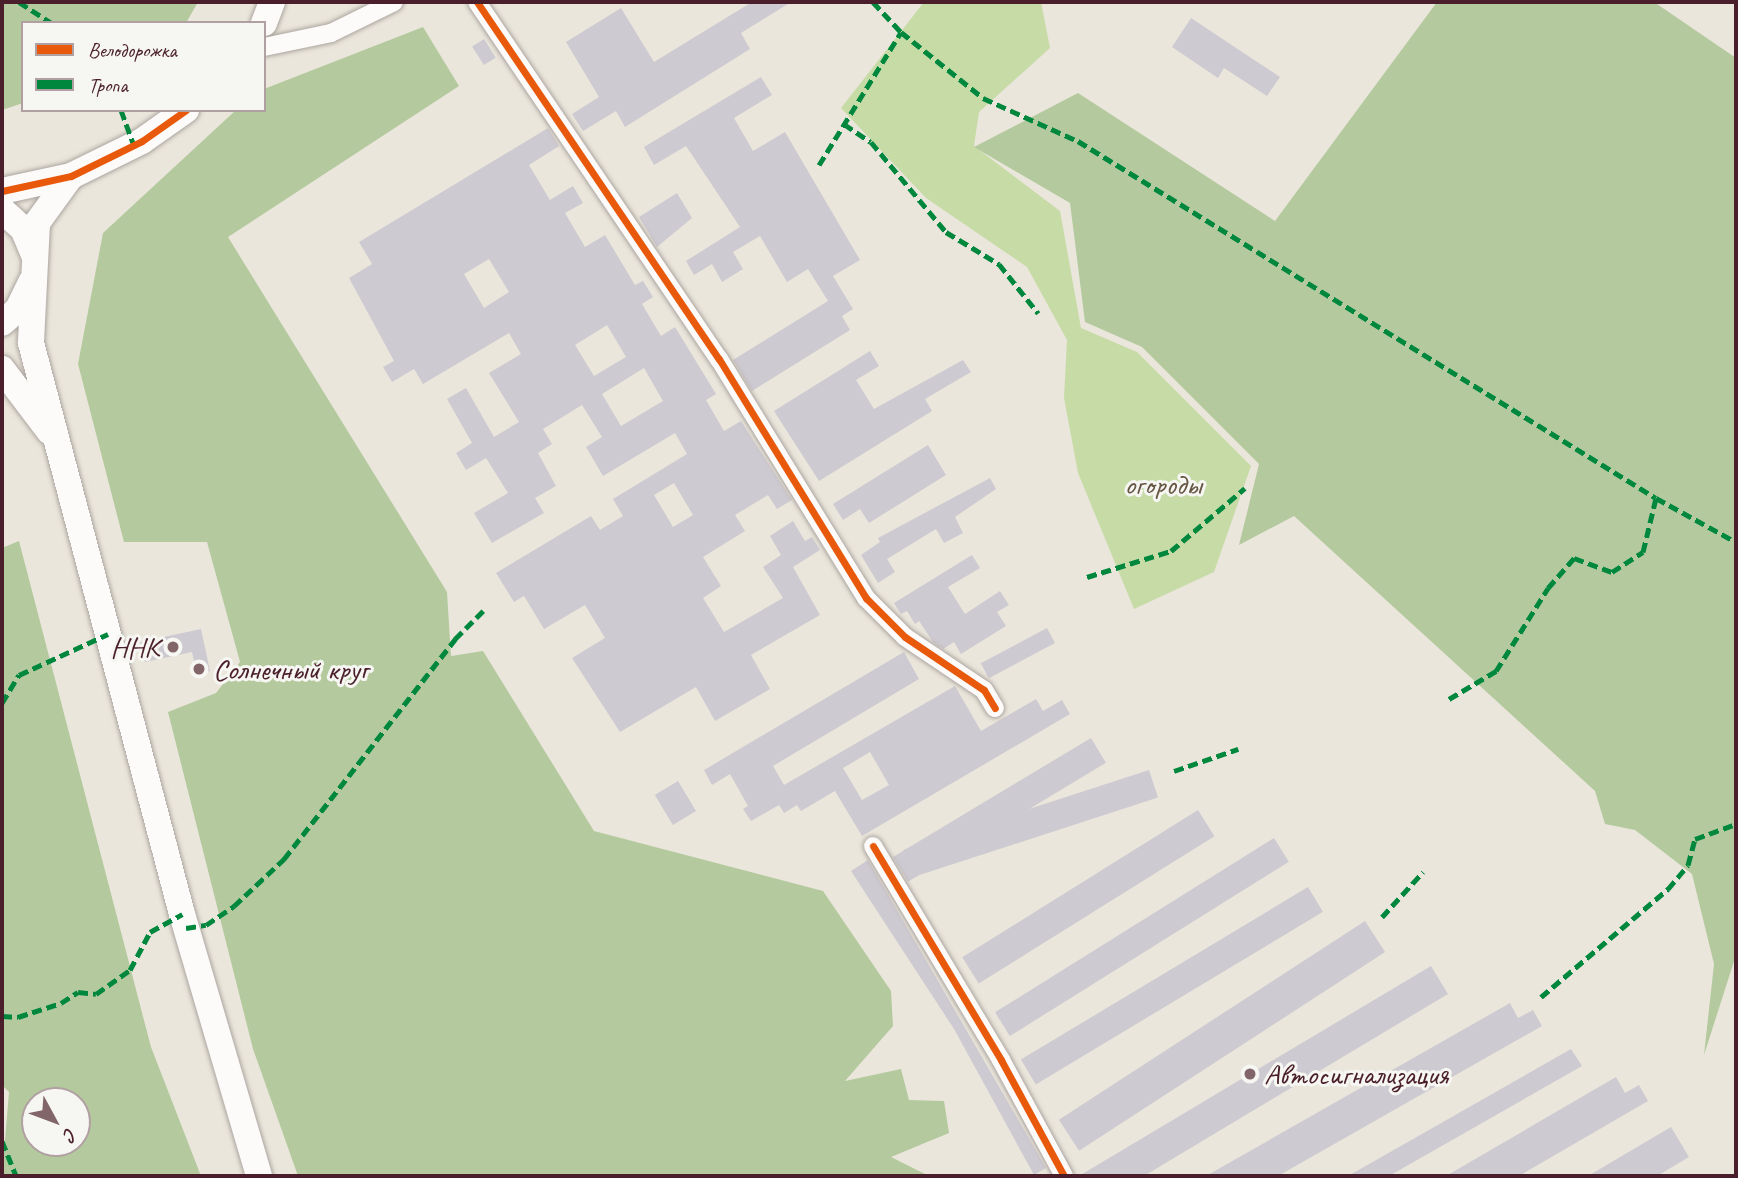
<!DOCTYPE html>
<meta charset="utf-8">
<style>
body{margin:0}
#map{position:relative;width:1738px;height:1178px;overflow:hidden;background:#eae6db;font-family:Caveat,sans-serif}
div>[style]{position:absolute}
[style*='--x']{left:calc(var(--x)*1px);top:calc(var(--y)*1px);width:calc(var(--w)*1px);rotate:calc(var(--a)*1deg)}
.green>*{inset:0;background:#c7dba7}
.forest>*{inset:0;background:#b4ca9e}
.building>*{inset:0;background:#cecad1;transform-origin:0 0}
.roads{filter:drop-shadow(0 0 2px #aca5a0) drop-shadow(0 0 2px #aca5a0)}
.street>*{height:18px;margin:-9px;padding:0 9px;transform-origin:9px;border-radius:9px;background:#fcfbfa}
.secondary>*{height:26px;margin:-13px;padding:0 13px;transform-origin:13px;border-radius:13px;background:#fcfbfa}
.quiet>*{height:5px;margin-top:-2.5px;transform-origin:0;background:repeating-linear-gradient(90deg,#00873e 0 10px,transparent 0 15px)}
.cycleway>*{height:7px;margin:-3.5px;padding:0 3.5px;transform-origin:3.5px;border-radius:3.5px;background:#e8590c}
.dots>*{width:19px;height:19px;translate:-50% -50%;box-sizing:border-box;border:4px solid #f6f6f2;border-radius:50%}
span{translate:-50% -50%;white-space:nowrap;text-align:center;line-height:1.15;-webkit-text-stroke:6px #f6f6f2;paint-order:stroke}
.park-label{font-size:30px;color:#675543}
.poi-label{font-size:30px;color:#4a1f2b}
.right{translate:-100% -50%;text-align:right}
.left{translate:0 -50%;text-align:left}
.frame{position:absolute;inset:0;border:4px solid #4a1f2b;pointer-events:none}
.legend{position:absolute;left:21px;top:21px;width:245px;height:91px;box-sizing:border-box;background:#f6f6f2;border:2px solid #b1a0a2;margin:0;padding:9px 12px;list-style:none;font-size:21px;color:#4a1f2b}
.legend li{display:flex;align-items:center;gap:14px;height:35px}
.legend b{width:35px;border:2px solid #b1a0a2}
.north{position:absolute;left:21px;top:1087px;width:70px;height:70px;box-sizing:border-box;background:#f6f6f2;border:2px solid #b1a0a2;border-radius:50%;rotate:131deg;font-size:19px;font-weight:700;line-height:28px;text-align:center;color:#4a1f2b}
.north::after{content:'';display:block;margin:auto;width:24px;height:32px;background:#826569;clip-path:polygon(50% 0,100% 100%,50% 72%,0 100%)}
</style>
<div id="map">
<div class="green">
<i style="clip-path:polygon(924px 2px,1041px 2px,1050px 48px,979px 112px,974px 146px,1060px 211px,1081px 328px,1137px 352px,1251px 466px,1214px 572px,1134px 609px,1078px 473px,1064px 398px,1067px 340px,1027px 267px,926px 198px,841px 108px)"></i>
</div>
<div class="forest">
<i style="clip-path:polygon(2px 2px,198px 2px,186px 23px,23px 23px,23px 103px,2px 110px)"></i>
<i style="clip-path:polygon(1437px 2px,1654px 2px,1736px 58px,1736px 955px,1704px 1055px,1714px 964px,1692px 874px,1635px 830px,1605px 824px,1595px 791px,1294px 516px,1239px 545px,1259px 464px,1142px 347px,1085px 322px,1070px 203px,974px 147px,1078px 93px,1275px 221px)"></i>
<i style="clip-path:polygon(423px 27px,459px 86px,228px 237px,447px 592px,451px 656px,483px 651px,594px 831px,823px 891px,891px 991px,893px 1026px,845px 1081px,901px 1069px,909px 1100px,944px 1101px,949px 1133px,891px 1157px,929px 1176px,298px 1176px,253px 1049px,168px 712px,216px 693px,240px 662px,207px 542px,124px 542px,78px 364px,103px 233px,236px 110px,264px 110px,264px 89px)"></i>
<i style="clip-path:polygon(evenodd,19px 541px,151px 1047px,201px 1176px,2px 1176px,9px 1092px,2px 1085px,2px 1024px,6px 1015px,2px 1014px,2px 548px,19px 541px,35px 1101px,77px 1101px,77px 1143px,35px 1143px,35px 1101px)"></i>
</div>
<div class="building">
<i style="clip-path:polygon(752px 2px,791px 2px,741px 33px,750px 49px,625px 127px,616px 111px,583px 131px,572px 114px,599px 97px,566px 42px,621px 8px,654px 62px)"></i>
<i style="clip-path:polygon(1191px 18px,1280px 77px,1267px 96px,1224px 68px,1218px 78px,1172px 47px)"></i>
<i style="left:484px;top:39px;width:22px;height:14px;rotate:58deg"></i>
<i style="clip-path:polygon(761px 77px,772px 95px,734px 118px,753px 151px,785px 132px,860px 260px,833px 276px,853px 309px,842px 316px,850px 330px,752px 391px,733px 360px,828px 301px,808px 269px,787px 282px,760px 236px,733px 252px,743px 269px,722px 282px,712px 264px,694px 275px,686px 261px,740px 227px,686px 146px,654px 165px,644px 147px)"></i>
<i style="clip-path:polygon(evenodd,548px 128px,559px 146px,529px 165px,550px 200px,573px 186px,583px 203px,565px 213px,585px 247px,605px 235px,635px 285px,643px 281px,653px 297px,642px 304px,661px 336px,675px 327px,716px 394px,706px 400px,724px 431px,741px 421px,792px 500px,777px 509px,768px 495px,735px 515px,745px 531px,703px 557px,721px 586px,703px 598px,724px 632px,783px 598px,763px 567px,781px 555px,770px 536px,793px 521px,805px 541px,812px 537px,820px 550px,793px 567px,820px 615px,751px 655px,770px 689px,715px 721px,696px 687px,620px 732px,572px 658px,605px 638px,585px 605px,544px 629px,524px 596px,514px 602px,496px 573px,591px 516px,600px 530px,623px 516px,613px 499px,687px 454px,675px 433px,603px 476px,586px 447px,602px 437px,582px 405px,543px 429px,552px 444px,538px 453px,556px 486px,535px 498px,544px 513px,492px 543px,474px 513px,508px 493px,486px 458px,466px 470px,456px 453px,472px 443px,447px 399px,466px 388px,494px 437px,519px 422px,489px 373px,521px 354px,509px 333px,423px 384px,414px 369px,392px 382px,383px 367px,394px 361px,349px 278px,372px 264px,359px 242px,548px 128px,489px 259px,509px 292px,484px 308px,464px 274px,489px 259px,548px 128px,607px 325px,626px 357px,594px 376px,575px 345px,607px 325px,548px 128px,644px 368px,663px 401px,621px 426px,602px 394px,644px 368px,548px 128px,674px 483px,693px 515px,673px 527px,654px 495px,674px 483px)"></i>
<i style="clip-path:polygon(677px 193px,692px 218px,657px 247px,639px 217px)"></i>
<i style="clip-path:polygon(870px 351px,879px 366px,856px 380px,874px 409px,963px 360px,971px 372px,925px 399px,932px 411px,819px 481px,774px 411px)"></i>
<i style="clip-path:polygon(928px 445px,946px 475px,869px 523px,860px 509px,843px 520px,833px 504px)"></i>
<i style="clip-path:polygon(990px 478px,996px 489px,955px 517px,963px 533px,944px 543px,936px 529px,887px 559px,895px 572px,878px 583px,861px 555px,880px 542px,878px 538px)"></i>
<i style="clip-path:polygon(972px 555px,980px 568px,948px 587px,965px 614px,1000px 591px,1009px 605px,997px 612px,1006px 626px,961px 654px,954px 642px,943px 649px,933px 642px,919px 621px,915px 624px,907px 611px,901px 614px,894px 603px)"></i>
<i style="left:1047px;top:628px;width:17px;height:75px;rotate:62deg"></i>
<i style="clip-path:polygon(201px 629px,210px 671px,197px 674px,192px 652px,145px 662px,140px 642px)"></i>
<i style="clip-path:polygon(evenodd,904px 652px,919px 679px,773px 766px,784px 785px,955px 686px,981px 731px,1036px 699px,1043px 711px,1062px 700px,1070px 714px,862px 836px,835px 791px,801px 811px,797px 805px,784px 813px,779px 805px,751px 821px,743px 809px,748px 806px,730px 774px,712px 785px,704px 770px,904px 652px,870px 752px,889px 785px,862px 800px,843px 768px,870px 752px)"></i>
<i style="left:1091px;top:738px;width:29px;height:231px;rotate:59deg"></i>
<i style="left:1149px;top:770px;width:29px;height:258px;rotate:72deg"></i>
<i style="left:678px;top:781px;width:35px;height:27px;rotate:59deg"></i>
<i style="left:1198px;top:810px;width:31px;height:278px;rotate:58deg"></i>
<i style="left:1274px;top:838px;width:28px;height:329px;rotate:58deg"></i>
<i style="clip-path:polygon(868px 860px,1046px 1168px,1034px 1175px,954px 1029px,851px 871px)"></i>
<i style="left:1308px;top:887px;width:29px;height:335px;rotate:59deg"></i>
<i style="left:1365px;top:921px;width:37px;height:365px;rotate:57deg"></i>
<i style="clip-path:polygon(1431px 966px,1448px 994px,1144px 1176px,1079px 1176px)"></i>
<i style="clip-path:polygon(1510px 1003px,1518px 1018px,1533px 1010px,1542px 1026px,1278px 1176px,1206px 1176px)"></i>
<i style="clip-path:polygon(1571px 1049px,1582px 1066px,1389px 1176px,1348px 1176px)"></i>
<i style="clip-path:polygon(1616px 1077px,1625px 1093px,1639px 1085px,1648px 1101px,1519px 1176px,1446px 1176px)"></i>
<i style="clip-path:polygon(1671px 1127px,1689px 1157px,1657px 1176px,1588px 1176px)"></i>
</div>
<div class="roads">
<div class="street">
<i style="--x:477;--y:2;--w:431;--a:55.9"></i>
<i style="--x:719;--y:359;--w:281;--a:58.4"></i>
<i style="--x:866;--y:598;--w:55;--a:45"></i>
<i style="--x:905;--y:637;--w:95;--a:33.9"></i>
<i style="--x:984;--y:690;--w:21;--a:59"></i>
<i style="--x:264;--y:47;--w:68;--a:-11.8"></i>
<i style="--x:331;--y:33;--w:70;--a:-26.2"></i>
<i style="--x:873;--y:846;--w:249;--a:59.1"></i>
<i style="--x:1001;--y:1060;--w:132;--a:61.5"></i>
</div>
<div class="secondary">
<i style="--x:264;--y:23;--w:22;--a:-69"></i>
<i style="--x:71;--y:176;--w:58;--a:125.9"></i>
<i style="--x:37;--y:223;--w:120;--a:92.9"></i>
<i style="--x:31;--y:343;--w:591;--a:75.19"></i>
<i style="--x:182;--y:914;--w:273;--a:73.6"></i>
<i style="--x:2;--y:191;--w:71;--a:-12.3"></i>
<i style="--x:71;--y:176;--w:79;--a:-26.2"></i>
<i style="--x:142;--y:141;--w:54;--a:-35.2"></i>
<i style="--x:2;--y:210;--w:28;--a:42"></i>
<i style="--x:23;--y:229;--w:28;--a:67"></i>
<i style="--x:2;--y:323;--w:21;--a:-41"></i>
<i style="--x:18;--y:309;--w:30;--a:-64"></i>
<i style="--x:2;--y:369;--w:78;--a:52.8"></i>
</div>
</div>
<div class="quiet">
<i style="--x:19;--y:2;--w:38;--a:33"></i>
<i style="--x:873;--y:2;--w:41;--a:47"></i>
<i style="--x:901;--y:32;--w:105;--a:38.8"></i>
<i style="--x:983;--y:98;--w:104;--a:24.4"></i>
<i style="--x:1078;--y:141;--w:679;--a:31.7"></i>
<i style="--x:1656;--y:498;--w:91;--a:28.8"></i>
<i style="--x:121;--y:110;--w:37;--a:70"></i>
<i style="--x:844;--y:124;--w:32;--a:34"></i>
<i style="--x:871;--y:142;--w:117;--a:50.2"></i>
<i style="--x:946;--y:232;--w:62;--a:31.1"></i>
<i style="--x:999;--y:264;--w:63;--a:51.5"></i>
<i style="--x:819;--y:165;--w:156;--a:-58.3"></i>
<i style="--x:1087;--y:577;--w:88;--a:-17.2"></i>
<i style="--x:1171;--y:551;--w:97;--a:-40.4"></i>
<i style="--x:1449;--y:699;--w:55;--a:-30.8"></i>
<i style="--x:1496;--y:671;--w:98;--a:-57.9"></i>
<i style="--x:1548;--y:588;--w:40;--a:-49"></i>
<i style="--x:1574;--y:558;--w:40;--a:20.2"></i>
<i style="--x:1612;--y:572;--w:37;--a:-33"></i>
<i style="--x:1643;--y:552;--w:56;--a:-76.5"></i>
<i style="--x:2;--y:703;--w:33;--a:-59"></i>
<i style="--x:19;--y:675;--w:98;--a:-24.7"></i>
<i style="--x:1174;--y:771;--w:68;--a:-19"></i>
<i style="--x:1382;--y:917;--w:61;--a:-47.7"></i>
<i style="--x:186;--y:928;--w:20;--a:-9"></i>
<i style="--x:206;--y:925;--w:34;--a:-34"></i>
<i style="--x:234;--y:906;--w:69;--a:-43.2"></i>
<i style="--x:284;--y:859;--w:279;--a:-52.1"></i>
<i style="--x:455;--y:639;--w:42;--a:-45"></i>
<i style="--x:1541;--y:997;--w:167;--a:-40.4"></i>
<i style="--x:1668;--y:889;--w:31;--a:-50"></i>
<i style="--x:1688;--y:865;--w:27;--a:-75"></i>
<i style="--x:1695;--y:839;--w:44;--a:-20.1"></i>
<i style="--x:2;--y:1016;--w:16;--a:4"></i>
<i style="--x:18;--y:1017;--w:45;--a:-18"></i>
<i style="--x:61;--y:1003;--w:20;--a:-33"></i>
<i style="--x:78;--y:992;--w:18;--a:6"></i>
<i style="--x:96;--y:994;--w:42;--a:-35.2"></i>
<i style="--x:130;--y:970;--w:43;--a:-62.2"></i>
<i style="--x:150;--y:932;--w:37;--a:-29"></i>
<i style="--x:2;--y:1141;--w:38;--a:68"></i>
</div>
<div class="cycleway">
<i style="--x:477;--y:2;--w:431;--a:55.9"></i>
<i style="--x:719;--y:359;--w:281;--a:58.4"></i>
<i style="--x:866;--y:598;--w:55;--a:45"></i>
<i style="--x:905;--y:637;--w:95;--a:33.9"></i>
<i style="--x:984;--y:690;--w:21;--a:59"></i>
<i style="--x:2;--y:191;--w:71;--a:-12.3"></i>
<i style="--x:71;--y:176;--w:79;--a:-26.2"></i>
<i style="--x:142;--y:141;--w:54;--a:-35.2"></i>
<i style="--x:873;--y:846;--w:249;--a:59.1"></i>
<i style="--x:1001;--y:1060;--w:132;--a:61.5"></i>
</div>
<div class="dots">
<i style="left:173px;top:647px;background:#826569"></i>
<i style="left:199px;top:669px;background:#826569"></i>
<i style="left:1250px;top:1074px;background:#826569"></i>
</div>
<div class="park-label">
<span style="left:1163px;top:484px">огороды</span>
</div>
<div class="poi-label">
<span class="right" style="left:159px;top:647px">ННК</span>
<span class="left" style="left:213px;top:669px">Солнечный круг</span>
<span class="left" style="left:1264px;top:1074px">Автосигнализация</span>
</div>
<div class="frame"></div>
<ul class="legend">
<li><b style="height:9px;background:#e8590c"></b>Велодорожка</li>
<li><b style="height:9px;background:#00873e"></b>Тропа</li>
</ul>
<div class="north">С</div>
</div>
